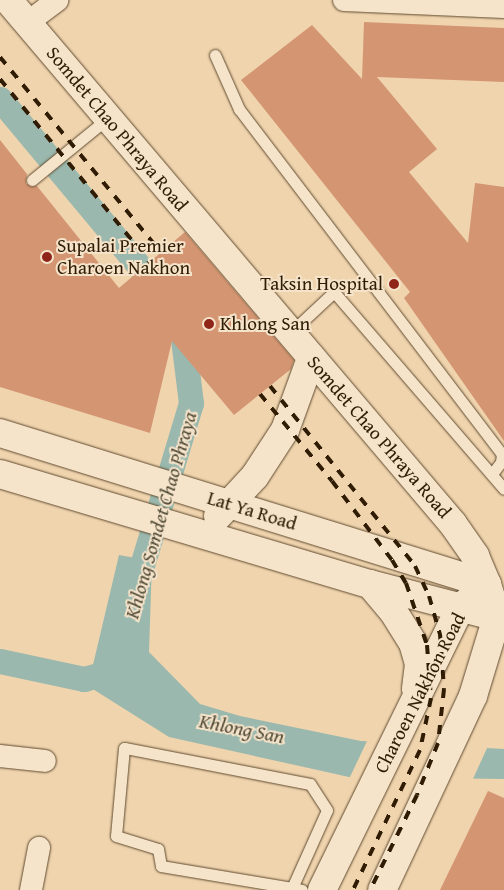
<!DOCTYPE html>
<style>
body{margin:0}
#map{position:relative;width:504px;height:890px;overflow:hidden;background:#efd4ae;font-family:"Gentium Book Plus",serif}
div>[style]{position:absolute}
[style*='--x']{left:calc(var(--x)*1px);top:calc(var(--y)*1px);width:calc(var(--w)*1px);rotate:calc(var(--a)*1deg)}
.water>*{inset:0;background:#9ab8ad}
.pier>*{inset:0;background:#efd4ae}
.canal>*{height:25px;margin:-12.5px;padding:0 12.5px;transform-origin:12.5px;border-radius:12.5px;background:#9ab8ad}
.building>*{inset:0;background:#d49572}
.roads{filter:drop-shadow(0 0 1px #604a2e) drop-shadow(0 0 1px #604a2e)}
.service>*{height:11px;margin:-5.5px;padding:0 5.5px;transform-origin:5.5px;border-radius:5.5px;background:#f5e3ca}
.minor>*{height:22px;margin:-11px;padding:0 11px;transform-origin:11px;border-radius:11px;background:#f5e3ca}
.secondary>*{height:28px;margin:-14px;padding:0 14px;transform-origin:14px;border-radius:14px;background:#f5e3ca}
.rail>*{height:4px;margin-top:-2px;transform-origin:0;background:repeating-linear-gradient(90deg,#301c04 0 9px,transparent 0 18px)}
.dots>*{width:14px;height:14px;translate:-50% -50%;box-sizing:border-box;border:2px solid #f5e3ca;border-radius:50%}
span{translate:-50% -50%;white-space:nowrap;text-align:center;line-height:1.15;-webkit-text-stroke:4px #f5e3ca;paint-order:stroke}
.street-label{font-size:19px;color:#301c04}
.poi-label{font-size:19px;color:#301c04}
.left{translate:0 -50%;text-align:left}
.right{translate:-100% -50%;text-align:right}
.water-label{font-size:20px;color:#504b37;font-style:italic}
</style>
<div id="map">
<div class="water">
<i style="clip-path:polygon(119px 555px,152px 561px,149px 652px,200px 704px,240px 716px,361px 741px,504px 749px,504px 779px,349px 777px,169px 737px,88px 686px)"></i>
</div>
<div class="pier">
<i style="clip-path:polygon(368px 739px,488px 746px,472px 781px,349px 779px)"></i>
</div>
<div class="canal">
<i style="--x:0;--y:99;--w:281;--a:50.2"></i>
<i style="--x:180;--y:315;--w:89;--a:82.9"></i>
<i style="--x:191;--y:403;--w:197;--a:106.8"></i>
<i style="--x:0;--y:661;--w:86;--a:12.1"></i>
<i style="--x:84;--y:679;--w:40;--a:-16"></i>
</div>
<div class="building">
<i style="clip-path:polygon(364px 22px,504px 28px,504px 82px,377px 77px,437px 149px,409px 172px,468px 243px,475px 183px,504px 187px,504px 441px,404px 298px,410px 292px,241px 80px,312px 25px,362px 79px)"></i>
<i style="clip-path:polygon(0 140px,27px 174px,26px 184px,37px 186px,119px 288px,185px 232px,294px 360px,291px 369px,234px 415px,172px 341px,150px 433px,0 387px)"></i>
<i style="clip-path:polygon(488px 791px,504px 798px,504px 890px,440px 890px)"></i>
</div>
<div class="roads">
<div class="service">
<i style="--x:215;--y:55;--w:59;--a:66"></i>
<i style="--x:239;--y:109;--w:434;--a:52.7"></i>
<i style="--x:502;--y:454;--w:8;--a:97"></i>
<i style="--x:501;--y:462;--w:15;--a:127"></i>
<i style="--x:32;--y:180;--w:98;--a:-39.2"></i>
<i style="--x:290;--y:333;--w:60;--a:-43"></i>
<i style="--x:334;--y:292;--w:260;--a:49.2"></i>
<i style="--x:292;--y:888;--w:85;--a:-65.8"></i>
<i style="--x:327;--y:810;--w:31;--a:-123"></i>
<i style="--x:310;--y:784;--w:189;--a:-169"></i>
<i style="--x:124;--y:748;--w:88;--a:95.2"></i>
<i style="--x:116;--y:836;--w:44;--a:17.2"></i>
<i style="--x:158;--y:849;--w:17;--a:80"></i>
<i style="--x:161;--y:866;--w:133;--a:9.5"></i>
<i style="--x:292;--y:888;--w:10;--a:11"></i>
</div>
<div class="minor">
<i style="--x:344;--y:0;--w:160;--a:2.5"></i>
<i style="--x:27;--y:23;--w:38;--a:-37"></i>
<i style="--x:0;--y:756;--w:45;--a:6.3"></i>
<i style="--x:31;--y:890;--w:43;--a:-79.2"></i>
</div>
<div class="secondary">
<i style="--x:8;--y:0;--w:687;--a:49.66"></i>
<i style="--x:453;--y:524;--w:39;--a:55"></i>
<i style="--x:475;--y:556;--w:30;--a:67"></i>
<i style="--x:487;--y:584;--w:34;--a:73"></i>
<i style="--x:497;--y:617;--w:83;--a:106.9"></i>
<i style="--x:473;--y:696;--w:214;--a:115.1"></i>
<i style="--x:0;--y:433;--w:510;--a:17.23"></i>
<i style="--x:0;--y:474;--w:386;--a:16.6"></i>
<i style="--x:370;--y:584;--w:131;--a:14.6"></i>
<i style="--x:218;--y:516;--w:54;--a:-47.2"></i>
<i style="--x:255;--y:476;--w:55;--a:-56.9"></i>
<i style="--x:285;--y:430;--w:77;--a:-70.1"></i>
<i style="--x:370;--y:584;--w:35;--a:50"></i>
<i style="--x:393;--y:611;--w:38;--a:58"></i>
<i style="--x:413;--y:643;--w:22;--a:74"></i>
<i style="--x:419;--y:664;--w:25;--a:97"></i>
<i style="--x:322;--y:890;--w:314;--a:-63.9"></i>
<i style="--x:460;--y:608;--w:17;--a:-40"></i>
</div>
</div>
<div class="rail">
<i style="--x:0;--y:57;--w:253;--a:50.5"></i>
<i style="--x:0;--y:79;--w:237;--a:50.7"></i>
<i style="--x:270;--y:386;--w:231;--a:51.1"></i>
<i style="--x:415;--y:566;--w:33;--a:65"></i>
<i style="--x:429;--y:596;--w:40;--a:74"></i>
<i style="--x:440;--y:634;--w:55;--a:85.8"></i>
<i style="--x:444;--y:689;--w:54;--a:96.3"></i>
<i style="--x:438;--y:743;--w:56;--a:112"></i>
<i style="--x:417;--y:795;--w:106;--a:116.3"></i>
<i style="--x:260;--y:394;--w:113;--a:50.4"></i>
<i style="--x:332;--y:481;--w:99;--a:52.8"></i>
<i style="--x:392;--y:560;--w:27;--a:59"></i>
<i style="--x:406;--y:583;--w:65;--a:71.3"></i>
<i style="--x:427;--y:645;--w:53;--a:85.7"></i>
<i style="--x:431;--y:698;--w:53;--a:101.9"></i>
<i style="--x:420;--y:750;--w:155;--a:115.6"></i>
</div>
<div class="dots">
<i style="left:47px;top:257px;background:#8f2418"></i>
<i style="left:394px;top:284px;background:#8f2418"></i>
<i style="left:209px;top:324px;background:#8f2418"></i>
</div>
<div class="street-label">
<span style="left:117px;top:129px;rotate:50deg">Somdet Chao Phraya Road</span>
<span style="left:379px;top:437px;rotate:49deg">Somdet Chao Phraya Road</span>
<span style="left:252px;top:511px;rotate:17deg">Lat Ya Road</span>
<span style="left:420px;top:693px;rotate:-63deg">Charoen Nakhon Road</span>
</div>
<div class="poi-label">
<span class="left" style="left:57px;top:257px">Supalai Premier<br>Charoen Nakhon</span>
<span class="right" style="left:383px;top:284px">Taksin Hospital</span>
<span class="left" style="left:220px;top:324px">Khlong San</span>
</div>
<div class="water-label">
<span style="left:160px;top:515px;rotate:-74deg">Khlong Somdet Chao Phraya</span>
<span style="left:242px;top:728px;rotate:11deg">Khlong San</span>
</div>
</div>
